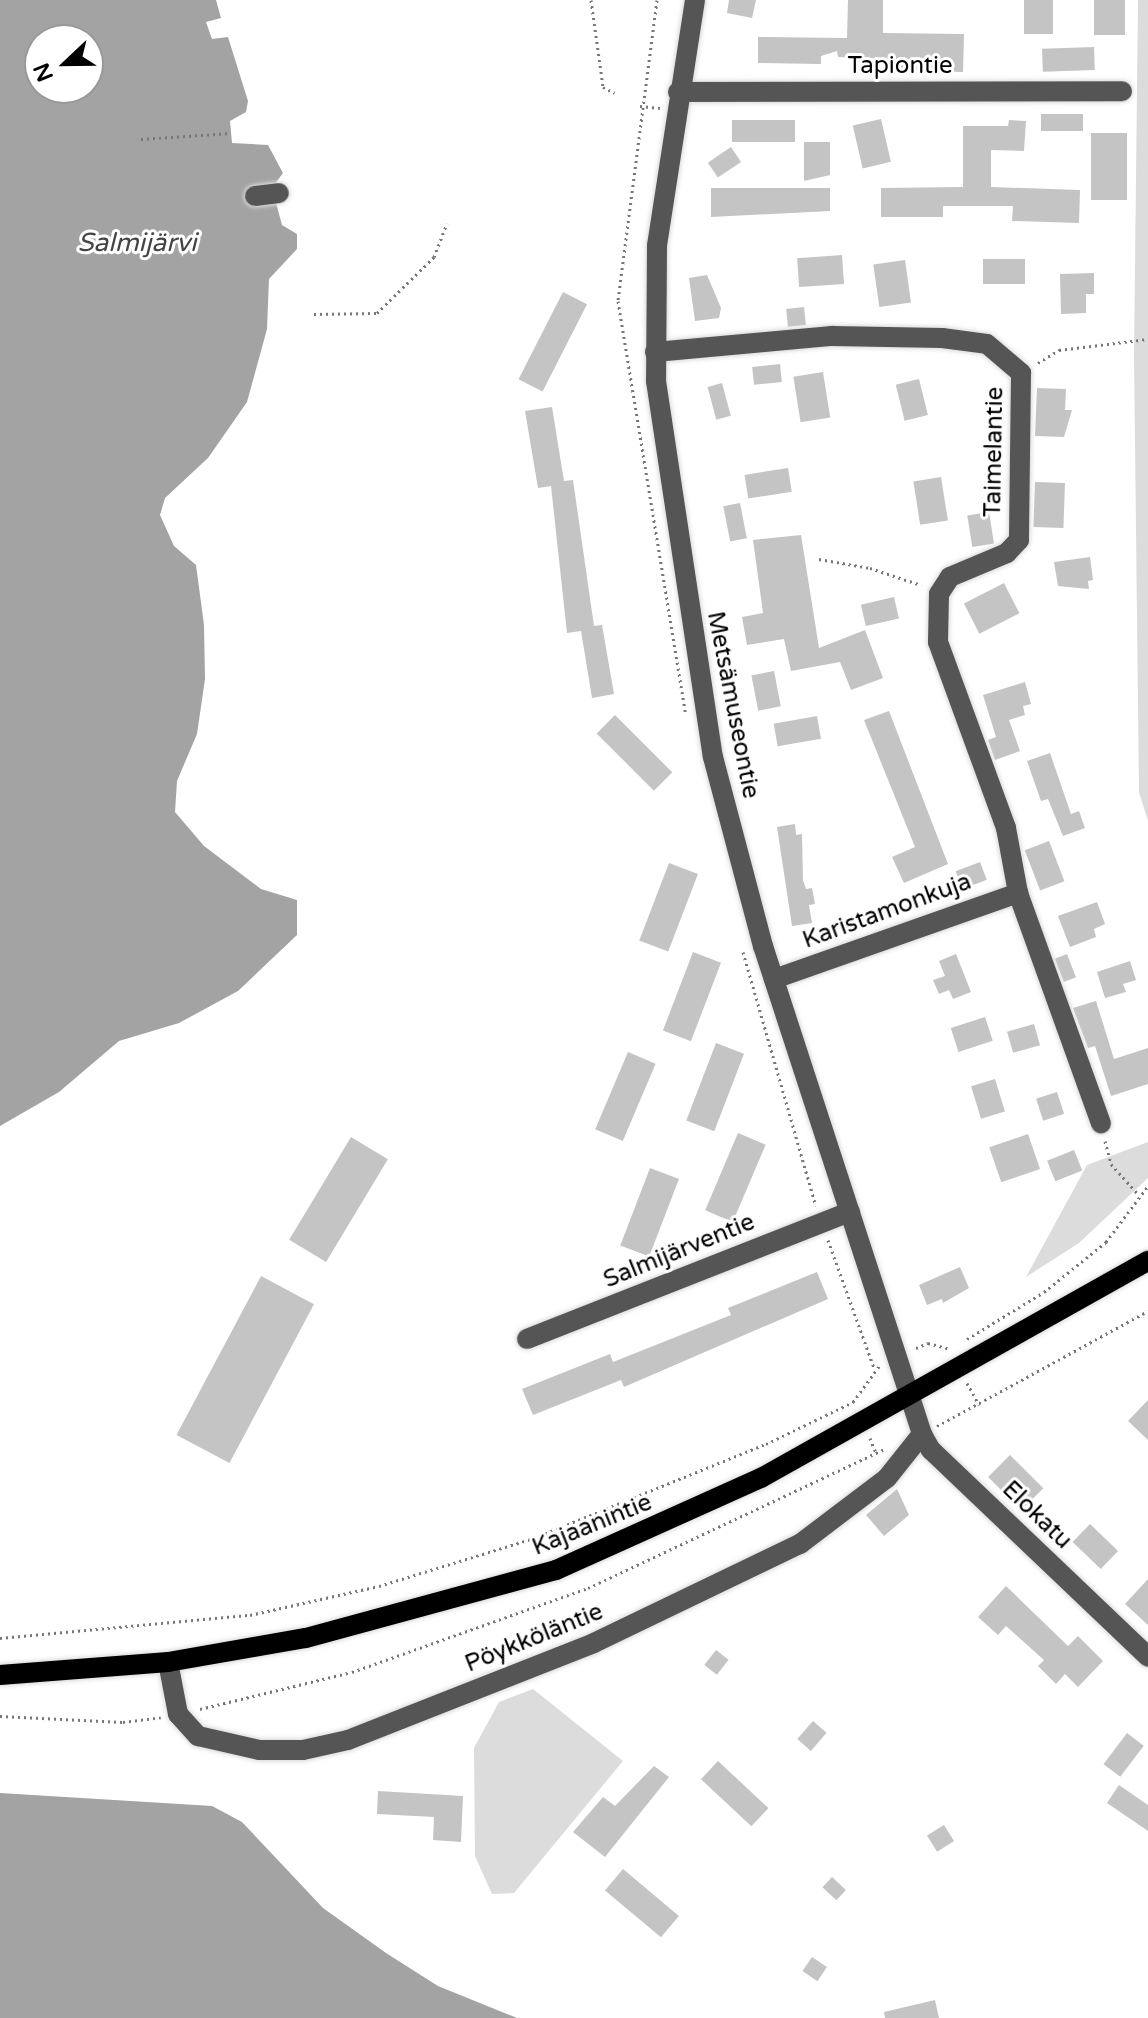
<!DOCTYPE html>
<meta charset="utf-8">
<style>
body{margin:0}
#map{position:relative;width:1148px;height:2018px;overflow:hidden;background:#fff;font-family:"Varela Round",sans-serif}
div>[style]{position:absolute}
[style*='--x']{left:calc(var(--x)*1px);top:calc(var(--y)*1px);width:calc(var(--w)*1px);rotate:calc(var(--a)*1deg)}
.green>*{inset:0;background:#dcdcdc}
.water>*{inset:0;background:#a3a3a3}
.building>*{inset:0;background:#c4c4c4;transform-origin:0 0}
.path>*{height:3px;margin-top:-1.5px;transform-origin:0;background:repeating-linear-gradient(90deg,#777 0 2px,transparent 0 6px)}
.roads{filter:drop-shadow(0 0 2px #dbdbdb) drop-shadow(0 0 2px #dbdbdb)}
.minor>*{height:20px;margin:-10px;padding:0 10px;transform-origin:10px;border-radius:10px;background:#555}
.major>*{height:20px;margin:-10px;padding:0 10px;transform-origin:10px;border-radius:10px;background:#000}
span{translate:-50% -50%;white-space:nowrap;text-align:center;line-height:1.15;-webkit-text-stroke:6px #fff;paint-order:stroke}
.street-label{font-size:24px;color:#000}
.water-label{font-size:26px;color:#444;font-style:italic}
.north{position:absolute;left:24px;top:24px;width:80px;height:80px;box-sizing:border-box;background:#fff;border:2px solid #999;border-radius:50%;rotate:248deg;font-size:22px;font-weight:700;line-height:32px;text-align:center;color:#000}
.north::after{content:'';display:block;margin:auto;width:28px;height:36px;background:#000;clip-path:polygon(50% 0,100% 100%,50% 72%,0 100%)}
</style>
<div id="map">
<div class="green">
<i style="clip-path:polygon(1138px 0,1148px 0,1148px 821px,1139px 792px,1134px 356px)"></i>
<i style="clip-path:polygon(1148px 1142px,1148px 1178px,1079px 1243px,1026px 1277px,1087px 1165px)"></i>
<i style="clip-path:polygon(533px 1689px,623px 1761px,514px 1893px,492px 1894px,475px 1856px,474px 1748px,499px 1702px)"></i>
</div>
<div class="water">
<i style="clip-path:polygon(evenodd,0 0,216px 0,221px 18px,206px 22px,212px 39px,228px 37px,248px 101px,246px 112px,230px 121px,232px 143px,268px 145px,283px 173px,272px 188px,282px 225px,297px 234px,297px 249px,269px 279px,267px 329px,247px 402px,208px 458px,165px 498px,160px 515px,174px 546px,196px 565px,204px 625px,205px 679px,197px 734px,177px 781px,175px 812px,204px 846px,261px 889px,297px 900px,297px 935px,238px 991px,179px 1023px,119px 1041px,59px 1092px,0 1126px,0 0,40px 40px,88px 40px,88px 88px,40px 88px,40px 40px)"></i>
<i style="clip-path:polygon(0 1793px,212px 1806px,242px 1822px,323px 1908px,386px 1953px,438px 1986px,517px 2018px,0 2018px)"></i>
</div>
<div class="building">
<i style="clip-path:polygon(729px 0,756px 0,752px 18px,727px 13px)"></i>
<i style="clip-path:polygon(848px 0,883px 0,883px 33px,964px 34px,963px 72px,896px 70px,897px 59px,838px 57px,837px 51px,821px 56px,821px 64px,758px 63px,758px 37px,847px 38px)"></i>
<i style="left:1024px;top:0;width:29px;height:34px"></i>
<i style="left:1094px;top:0;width:31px;height:35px"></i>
<i style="left:1094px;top:47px;width:23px;height:52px;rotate:88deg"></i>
<i style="left:1083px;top:114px;width:17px;height:42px;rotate:90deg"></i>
<i style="left:881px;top:119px;width:44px;height:29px;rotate:77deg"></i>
<i style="left:732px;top:120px;width:63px;height:22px"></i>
<i style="clip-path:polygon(1009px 120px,1026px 121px,1024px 151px,991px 150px,991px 187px,1080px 190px,1079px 223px,1012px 221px,1013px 206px,943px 206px,943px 217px,881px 217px,881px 188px,963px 187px,963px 126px,1008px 126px)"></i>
<i style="left:1091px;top:133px;width:36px;height:67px"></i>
<i style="clip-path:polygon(804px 142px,830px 142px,830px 175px,804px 181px)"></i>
<i style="left:731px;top:147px;width:18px;height:28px;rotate:56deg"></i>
<i style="clip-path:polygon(711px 188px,830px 188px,830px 211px,711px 217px)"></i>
<i style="left:842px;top:255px;width:29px;height:45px;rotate:86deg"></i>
<i style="left:983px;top:259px;width:42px;height:25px"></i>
<i style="left:905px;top:260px;width:43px;height:32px;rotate:82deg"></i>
<i style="clip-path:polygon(1094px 273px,1094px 294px,1086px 294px,1086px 313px,1061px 314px,1060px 274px)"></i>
<i style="clip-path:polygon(707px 275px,721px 308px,719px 318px,695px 321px,689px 278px)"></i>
<i style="left:563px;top:292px;width:27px;height:98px;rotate:27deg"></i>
<i style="left:804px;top:307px;width:18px;height:18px;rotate:84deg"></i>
<i style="left:780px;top:364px;width:18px;height:28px;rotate:84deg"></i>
<i style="left:823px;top:372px;width:46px;height:30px;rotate:81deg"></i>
<i style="left:919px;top:379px;width:37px;height:24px;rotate:76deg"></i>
<i style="left:722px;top:383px;width:34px;height:15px;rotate:75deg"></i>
<i style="clip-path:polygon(1037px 388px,1066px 389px,1065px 410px,1072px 410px,1064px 437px,1035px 436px)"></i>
<i style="clip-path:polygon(552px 407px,564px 481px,573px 480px,594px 626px,602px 625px,614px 694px,592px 698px,581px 631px,567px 633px,551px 486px,538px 488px,525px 411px)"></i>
<i style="left:788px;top:468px;width:24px;height:44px;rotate:81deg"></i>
<i style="left:941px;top:477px;width:44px;height:28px;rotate:81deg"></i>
<i style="left:1035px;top:482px;width:30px;height:45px;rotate:2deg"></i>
<i style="left:740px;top:503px;width:36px;height:17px;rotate:79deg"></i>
<i style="left:989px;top:512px;width:32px;height:22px;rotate:81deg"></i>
<i style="clip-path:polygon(801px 535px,819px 648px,865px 630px,883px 678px,851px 690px,840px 662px,791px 671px,784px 639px,747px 645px,742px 617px,763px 613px,753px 540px)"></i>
<i style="clip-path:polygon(1090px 557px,1093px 580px,1088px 581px,1089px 589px,1058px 586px,1054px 562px)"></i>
<i style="left:1004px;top:583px;width:34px;height:45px;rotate:63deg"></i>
<i style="left:894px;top:597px;width:22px;height:34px;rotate:77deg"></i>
<i style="left:774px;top:671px;width:36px;height:23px;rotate:79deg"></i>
<i style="clip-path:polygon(1025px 682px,1031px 704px,1023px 706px,1025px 715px,1009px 720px,1020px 751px,995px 760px,988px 740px,996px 737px,983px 695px)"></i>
<i style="clip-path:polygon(889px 711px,948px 864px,904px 883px,892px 857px,915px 847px,864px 720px)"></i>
<i style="left:615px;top:715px;width:81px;height:26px;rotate:45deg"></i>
<i style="left:817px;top:716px;width:23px;height:44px;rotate:80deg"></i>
<i style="clip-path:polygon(1050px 753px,1071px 814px,1079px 811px,1085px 828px,1063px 836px,1048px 799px,1041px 801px,1027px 761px)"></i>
<i style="clip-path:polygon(795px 824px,796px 835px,802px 834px,803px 880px,806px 889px,812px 888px,815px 904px,809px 905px,812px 923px,792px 926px,777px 827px)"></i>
<i style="left:1049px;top:841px;width:43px;height:26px;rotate:69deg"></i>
<i style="left:980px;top:862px;width:19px;height:26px;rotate:69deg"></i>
<i style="left:669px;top:863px;width:31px;height:83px;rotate:21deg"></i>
<i style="clip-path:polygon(1097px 902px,1105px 924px,1094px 929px,1096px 937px,1070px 947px,1058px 916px)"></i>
<i style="left:693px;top:952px;width:30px;height:84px;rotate:21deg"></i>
<i style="clip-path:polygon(956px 954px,971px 992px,953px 999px,949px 990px,939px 994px,933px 980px,945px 976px,939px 961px)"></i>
<i style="left:1067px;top:954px;width:25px;height:13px;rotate:69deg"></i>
<i style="clip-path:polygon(1130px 961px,1136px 980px,1123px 984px,1126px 992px,1105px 998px,1097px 972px)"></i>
<i style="clip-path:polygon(1096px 1001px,1114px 1059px,1148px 1048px,1148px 1084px,1111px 1096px,1095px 1046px,1088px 1048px,1073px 1008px)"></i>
<i style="left:985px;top:1017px;width:25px;height:36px;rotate:72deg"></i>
<i style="left:1034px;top:1024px;width:22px;height:28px;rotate:74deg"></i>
<i style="left:716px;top:1043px;width:30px;height:83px;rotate:21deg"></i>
<i style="left:628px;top:1052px;width:30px;height:84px;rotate:23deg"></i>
<i style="left:995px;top:1079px;width:34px;height:25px;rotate:73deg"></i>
<i style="left:1057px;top:1092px;width:23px;height:22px;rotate:72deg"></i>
<i style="left:738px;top:1133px;width:30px;height:84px;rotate:23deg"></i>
<i style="left:1028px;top:1134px;width:37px;height:41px;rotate:71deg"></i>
<i style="left:351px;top:1137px;width:43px;height:120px;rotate:31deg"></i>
<i style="left:1074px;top:1150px;width:22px;height:29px;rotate:68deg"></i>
<i style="left:650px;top:1168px;width:31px;height:83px;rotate:21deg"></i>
<i style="clip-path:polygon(960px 1267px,969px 1288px,943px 1303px,942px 1299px,927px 1305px,919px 1285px)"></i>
<i style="clip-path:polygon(817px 1272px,828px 1299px,624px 1387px,621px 1380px,533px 1415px,522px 1389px,610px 1354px,613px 1362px,731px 1315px,728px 1308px)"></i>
<i style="left:261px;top:1276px;width:60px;height:180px;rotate:28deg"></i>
<i style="clip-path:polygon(1148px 1400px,1148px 1440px,1128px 1421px)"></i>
<i style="left:1010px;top:1455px;width:47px;height:31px;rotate:45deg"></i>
<i style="clip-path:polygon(897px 1489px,909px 1515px,884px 1536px,866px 1515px)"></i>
<i style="left:1090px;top:1524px;width:39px;height:25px;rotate:44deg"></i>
<i style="clip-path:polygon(1148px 1579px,1148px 1625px,1125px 1604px)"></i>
<i style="clip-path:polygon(1006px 1586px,1068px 1646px,1078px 1636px,1103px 1661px,1078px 1687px,1065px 1674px,1056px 1684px,1038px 1666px,1044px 1660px,1006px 1626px,998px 1635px,978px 1617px)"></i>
<i style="left:716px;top:1650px;width:16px;height:19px;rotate:38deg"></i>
<i style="left:813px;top:1721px;width:18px;height:24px;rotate:41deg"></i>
<i style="left:1127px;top:1733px;width:21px;height:39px;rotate:37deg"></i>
<i style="left:718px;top:1761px;width:69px;height:25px;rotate:43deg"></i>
<i style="clip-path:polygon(654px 1766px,669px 1777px,605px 1857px,573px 1832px,603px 1797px,615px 1806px)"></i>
<i style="clip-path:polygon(1119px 1785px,1148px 1805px,1148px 1831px,1107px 1803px)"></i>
<i style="clip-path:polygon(378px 1791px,463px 1796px,461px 1842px,433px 1840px,434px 1817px,377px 1814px)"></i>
<i style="left:944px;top:1825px;width:19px;height:20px;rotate:58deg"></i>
<i style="left:623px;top:1869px;width:73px;height:28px;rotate:40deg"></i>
<i style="left:832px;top:1877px;width:19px;height:14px;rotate:43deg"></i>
<i style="left:812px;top:1957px;width:18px;height:17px;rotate:34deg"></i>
<i style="clip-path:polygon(935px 2000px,939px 2018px,885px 2018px,884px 2012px)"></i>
</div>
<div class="path">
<i style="--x:591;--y:0;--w:88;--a:82.1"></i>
<i style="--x:603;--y:87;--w:13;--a:27"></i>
<i style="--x:657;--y:0;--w:304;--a:97.4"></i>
<i style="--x:618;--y:301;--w:416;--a:80.7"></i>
<i style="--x:640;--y:106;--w:20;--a:6"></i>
<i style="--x:141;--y:139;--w:90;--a:-3.8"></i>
<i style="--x:314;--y:314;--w:63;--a:-0.9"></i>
<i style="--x:377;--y:313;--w:80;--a:-44.5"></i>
<i style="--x:434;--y:257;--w:36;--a:-69"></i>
<i style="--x:1038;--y:363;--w:25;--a:-32"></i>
<i style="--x:1059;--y:350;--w:90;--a:-7"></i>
<i style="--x:819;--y:559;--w:52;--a:10"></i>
<i style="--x:870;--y:568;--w:54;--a:18.4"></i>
<i style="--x:743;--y:952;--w:264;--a:74"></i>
<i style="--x:1105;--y:1141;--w:24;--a:75"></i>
<i style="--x:1111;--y:1164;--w:40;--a:48"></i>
<i style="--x:828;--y:1240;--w:136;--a:70.2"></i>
<i style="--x:967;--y:1339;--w:90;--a:-31.4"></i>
<i style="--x:1044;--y:1292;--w:80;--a:-38.9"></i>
<i style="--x:1106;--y:1242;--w:70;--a:-53.1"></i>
<i style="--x:916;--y:1348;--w:13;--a:-23"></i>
<i style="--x:928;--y:1343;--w:23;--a:15"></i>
<i style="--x:967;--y:1383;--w:25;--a:61"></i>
<i style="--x:937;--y:1426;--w:240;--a:-28.6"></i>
<i style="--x:870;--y:1438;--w:16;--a:68"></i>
<i style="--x:0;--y:1638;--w:251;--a:-5.3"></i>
<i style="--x:250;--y:1615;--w:132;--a:-12.7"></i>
<i style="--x:379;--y:1586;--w:162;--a:-17.2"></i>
<i style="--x:534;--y:1538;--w:250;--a:-22.1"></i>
<i style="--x:766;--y:1444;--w:97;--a:-25.8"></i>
<i style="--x:853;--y:1402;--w:46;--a:-53.9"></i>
<i style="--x:200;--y:1709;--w:156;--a:-13.7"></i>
<i style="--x:352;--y:1672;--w:251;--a:-19.6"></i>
<i style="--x:588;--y:1588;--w:326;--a:-25.1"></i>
<i style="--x:0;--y:1716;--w:123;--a:2.8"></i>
<i style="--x:123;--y:1722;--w:38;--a:-7"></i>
</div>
<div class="roads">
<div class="minor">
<i style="--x:695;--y:0;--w:249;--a:98.8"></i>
<i style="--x:657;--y:246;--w:135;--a:90.4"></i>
<i style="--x:656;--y:381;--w:380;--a:81.4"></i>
<i style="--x:713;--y:757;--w:196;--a:75.2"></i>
<i style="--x:763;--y:946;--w:513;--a:71.95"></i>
<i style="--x:922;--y:1434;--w:18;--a:61"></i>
<i style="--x:931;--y:1450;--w:300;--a:43.6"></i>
<i style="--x:678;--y:92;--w:444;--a:-0.1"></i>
<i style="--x:255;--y:196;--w:24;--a:-7"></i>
<i style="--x:655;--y:352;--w:178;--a:-5.2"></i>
<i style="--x:832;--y:336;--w:110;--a:1"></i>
<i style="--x:942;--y:338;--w:45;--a:7.6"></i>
<i style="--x:987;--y:344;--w:45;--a:40.5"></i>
<i style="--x:1021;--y:373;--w:167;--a:90.7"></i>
<i style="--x:1019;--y:540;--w:18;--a:133"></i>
<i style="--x:1007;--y:553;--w:62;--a:157.2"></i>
<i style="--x:950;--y:577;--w:20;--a:123"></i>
<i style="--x:939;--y:594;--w:48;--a:91.2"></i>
<i style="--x:938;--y:642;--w:198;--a:69.9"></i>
<i style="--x:1006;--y:828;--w:66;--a:79.5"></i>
<i style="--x:1018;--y:893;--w:245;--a:70.2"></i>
<i style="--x:774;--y:979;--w:259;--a:-19.4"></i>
<i style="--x:527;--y:1339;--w:347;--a:-21.5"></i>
<i style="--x:168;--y:1662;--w:53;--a:79.1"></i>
<i style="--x:178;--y:1714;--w:30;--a:48"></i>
<i style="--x:198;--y:1736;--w:63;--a:12.9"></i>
<i style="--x:259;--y:1750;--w:44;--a:0"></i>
<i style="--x:303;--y:1750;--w:46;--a:-12.5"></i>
<i style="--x:348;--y:1740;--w:264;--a:-21.5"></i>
<i style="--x:594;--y:1643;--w:229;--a:-25.7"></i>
<i style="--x:800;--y:1544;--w:109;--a:-37.2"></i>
<i style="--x:887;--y:1478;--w:56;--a:-51.5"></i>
</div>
<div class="major">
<i style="--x:0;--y:1675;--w:169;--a:-4.4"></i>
<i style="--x:168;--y:1662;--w:140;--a:-9.9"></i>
<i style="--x:306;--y:1638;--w:259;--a:-15.2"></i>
<i style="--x:556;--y:1570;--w:225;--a:-24.2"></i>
<i style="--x:761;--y:1478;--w:444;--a:-29.3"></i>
</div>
</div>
<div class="street-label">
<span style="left:900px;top:66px">Tapiontie</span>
<span style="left:994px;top:452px;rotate:-89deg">Taimelantie</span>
<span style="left:733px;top:705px;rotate:79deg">Metsämuseontie</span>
<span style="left:887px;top:911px;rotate:-20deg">Karistamonkuja</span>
<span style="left:679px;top:1251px;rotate:-22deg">Salmijärventie</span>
<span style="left:1037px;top:1515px;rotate:44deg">Elokatu</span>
<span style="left:592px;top:1525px;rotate:-22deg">Kajaanintie</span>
<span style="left:534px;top:1638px;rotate:-22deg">Pöykköläntie</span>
</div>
<div class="water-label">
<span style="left:137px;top:243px">Salmijärvi</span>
</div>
<div class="north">N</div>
</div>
